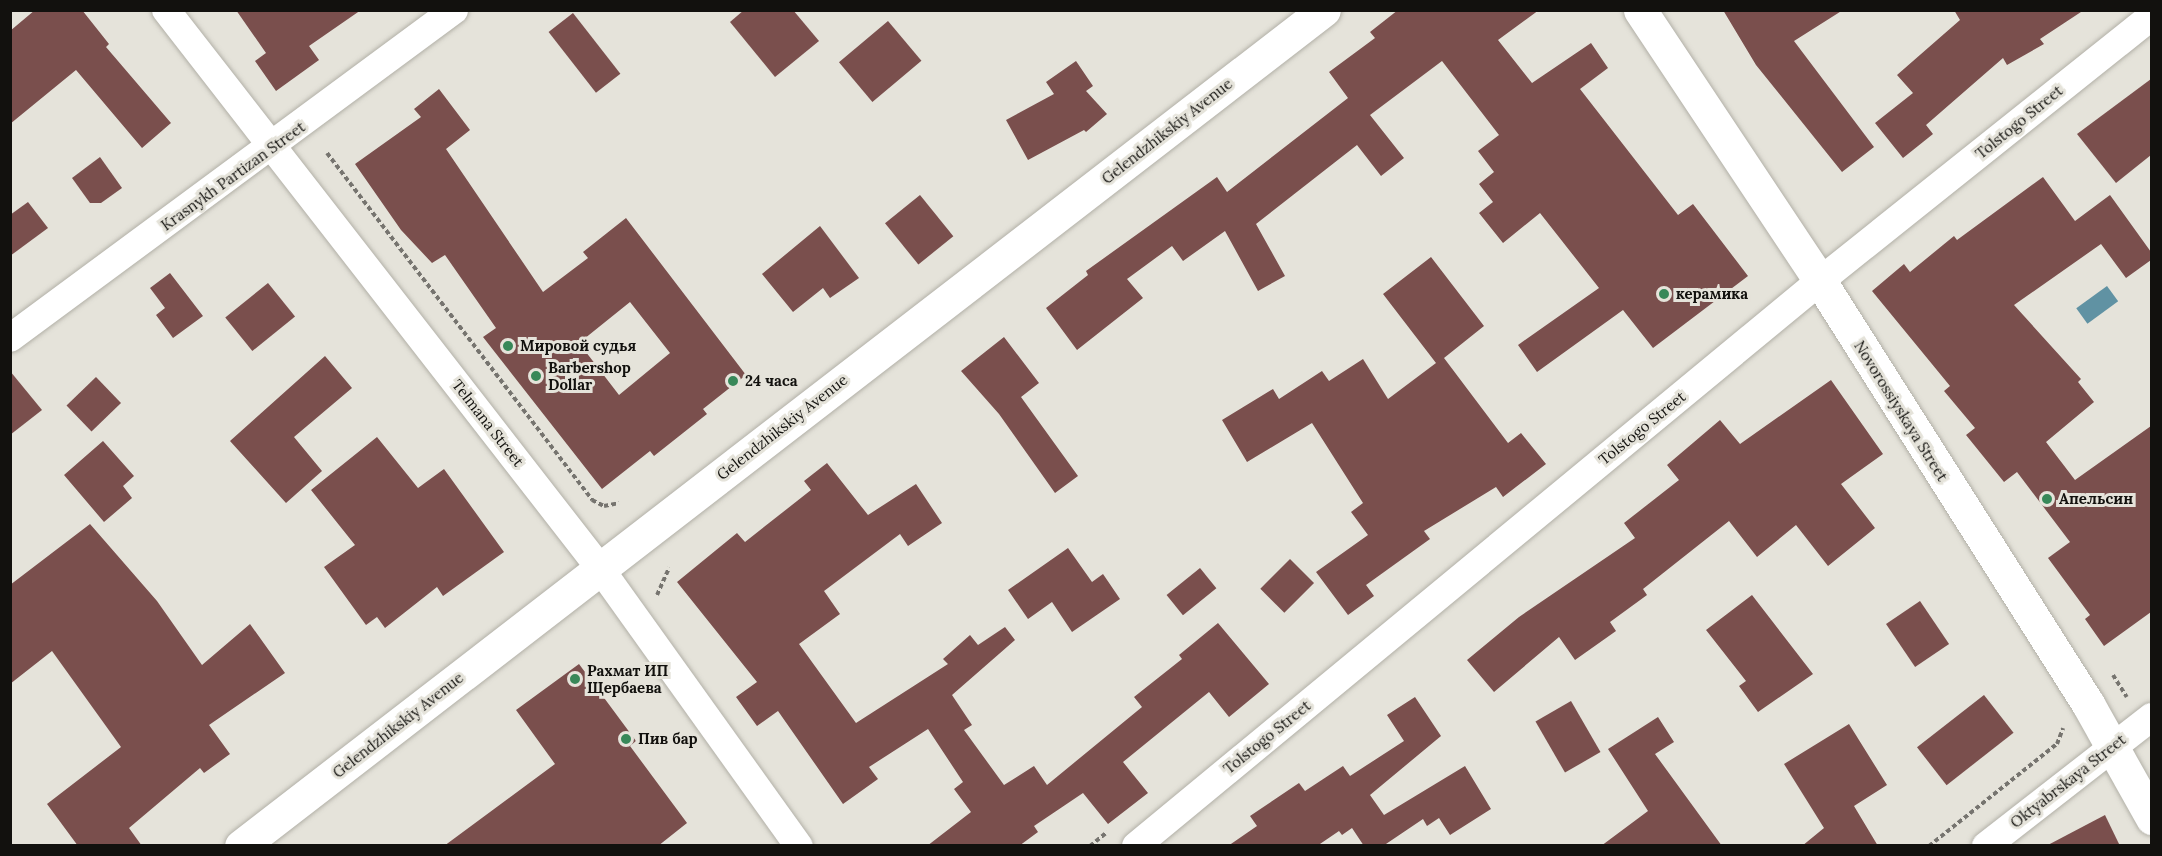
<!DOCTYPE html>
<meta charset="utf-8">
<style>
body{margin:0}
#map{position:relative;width:2162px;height:856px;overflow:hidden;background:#e5e3da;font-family:Lora,serif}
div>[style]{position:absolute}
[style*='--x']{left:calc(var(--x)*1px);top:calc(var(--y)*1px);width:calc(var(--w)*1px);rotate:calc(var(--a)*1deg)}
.water>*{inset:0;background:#6092a3;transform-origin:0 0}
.building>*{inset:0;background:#7a4f4d;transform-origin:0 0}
.path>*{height:4px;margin-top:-2px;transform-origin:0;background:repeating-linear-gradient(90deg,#76746f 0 4.5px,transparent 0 7.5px)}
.roads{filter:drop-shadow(0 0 2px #b2b0a7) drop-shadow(0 0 2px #b2b0a7)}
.minor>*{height:28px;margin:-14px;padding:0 14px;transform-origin:14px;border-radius:14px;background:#fff}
.tertiary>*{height:33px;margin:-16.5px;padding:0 16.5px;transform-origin:16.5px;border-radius:16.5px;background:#fff}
.primary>*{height:33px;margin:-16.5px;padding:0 16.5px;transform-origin:16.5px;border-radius:16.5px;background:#fff}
.dots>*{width:16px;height:16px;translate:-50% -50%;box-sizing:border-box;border:3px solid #e5e3da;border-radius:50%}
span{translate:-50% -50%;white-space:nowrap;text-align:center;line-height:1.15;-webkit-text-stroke:6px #e5e3da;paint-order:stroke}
.street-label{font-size:15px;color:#12110e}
.poi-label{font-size:15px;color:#12110e;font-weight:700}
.left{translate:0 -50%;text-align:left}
.frame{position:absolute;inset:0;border:12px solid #12110e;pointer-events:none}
</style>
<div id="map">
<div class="water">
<i style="left:2107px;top:286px;width:19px;height:38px;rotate:54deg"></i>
</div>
<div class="building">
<i style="clip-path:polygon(35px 10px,82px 10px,109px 44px,106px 47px,171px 123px,142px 148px,76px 70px,10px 124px,10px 31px)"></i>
<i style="clip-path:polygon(236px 10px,361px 10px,309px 46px,319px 60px,276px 91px,255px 61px,266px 53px)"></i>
<i style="clip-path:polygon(744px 10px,793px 10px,819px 41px,775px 77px,730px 22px)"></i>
<i style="clip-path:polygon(1398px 10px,1539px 10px,1498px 40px,1532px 83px,1591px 43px,1608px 68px,1580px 89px,1678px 215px,1693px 204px,1748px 276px,1653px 348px,1623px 310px,1537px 372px,1518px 345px,1599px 288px,1540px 213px,1503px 243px,1479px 213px,1493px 202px,1479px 184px,1494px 172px,1478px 151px,1499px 135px,1442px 61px,1370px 115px,1404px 158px,1381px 176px,1357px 145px,1256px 224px,1285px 276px,1258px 291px,1225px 231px,1183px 261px,1172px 246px,1127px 279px,1143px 298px,1077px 350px,1046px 308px,1088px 275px,1086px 271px,1217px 177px,1227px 192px,1348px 98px,1329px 72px,1375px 38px,1370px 32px)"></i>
<i style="clip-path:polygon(1723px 10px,1843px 10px,1794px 41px,1874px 147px,1842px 172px,1756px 65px)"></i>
<i style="clip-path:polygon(1954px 10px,2084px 10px,2040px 39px,2044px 44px,2007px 65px,2003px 58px,1926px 125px,1933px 134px,1903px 158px,1875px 123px,1913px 93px,1897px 75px,1960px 20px)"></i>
<i style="left:573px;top:13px;width:77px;height:31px;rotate:52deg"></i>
<i style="left:888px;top:21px;width:52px;height:64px;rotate:50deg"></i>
<i style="clip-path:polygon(1076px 61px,1093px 86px,1086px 91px,1107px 114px,1086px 132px,1084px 130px,1028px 160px,1006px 120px,1054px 94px,1046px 82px)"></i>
<i style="clip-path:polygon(2151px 79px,2151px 155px,2116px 183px,2077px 134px)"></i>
<i style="clip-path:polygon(evenodd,439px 89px,470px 130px,446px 149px,543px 292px,588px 258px,583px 252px,626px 218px,746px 375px,703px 409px,707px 414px,654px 456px,650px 451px,602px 489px,483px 337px,496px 328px,445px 255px,432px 263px,401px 230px,355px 164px,421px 117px,414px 109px,439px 89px,630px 302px,670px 353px,619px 395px,579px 343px,630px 302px)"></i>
<i style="clip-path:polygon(100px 157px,122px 188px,101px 203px,90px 203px,72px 178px)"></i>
<i style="clip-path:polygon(2043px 177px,2075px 221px,2110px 195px,2151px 252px,2151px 260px,2126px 278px,2101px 244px,2014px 305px,2081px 379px,2078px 382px,2094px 402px,2046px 442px,2075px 480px,2151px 426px,2151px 612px,2104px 646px,2085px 619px,2090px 615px,2048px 558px,2070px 542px,2017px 472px,2004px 482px,1966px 435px,1975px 428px,1944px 391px,1950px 386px,1872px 291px,1904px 264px,1910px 272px,1954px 236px,1957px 240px)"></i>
<i style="left:920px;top:195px;width:53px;height:45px;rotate:51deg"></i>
<i style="clip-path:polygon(28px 202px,48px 228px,10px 256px,10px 215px)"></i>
<i style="clip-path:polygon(820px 226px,859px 278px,830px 298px,823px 288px,793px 312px,762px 274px)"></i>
<i style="clip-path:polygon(1431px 257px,1484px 326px,1444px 358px,1508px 443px,1521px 433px,1546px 464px,1503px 497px,1496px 487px,1424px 531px,1430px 539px,1366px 585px,1374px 596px,1348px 615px,1316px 572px,1368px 535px,1351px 512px,1363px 503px,1312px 423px,1247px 462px,1222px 420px,1273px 389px,1279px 399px,1322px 371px,1329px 381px,1363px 359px,1388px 399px,1436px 363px,1383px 294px)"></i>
<i style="clip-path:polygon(170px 273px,203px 316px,173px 338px,156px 315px,165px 308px,150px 288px)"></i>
<i style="left:268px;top:283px;width:43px;height:55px;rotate:51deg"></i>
<i style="clip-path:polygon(1004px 337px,1039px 383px,1021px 397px,1078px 476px,1055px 493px,999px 414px,961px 371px)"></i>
<i style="clip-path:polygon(325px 356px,352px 388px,294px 437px,322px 471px,286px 503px,230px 441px)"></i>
<i style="clip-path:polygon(10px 371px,42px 410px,10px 435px)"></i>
<i style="left:96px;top:377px;width:36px;height:41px;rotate:46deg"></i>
<i style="clip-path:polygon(1831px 380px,1883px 454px,1841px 484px,1875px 528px,1828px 566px,1796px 525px,1757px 557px,1729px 521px,1643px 589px,1647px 595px,1610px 622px,1616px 631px,1575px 660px,1559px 637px,1494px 692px,1467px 660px,1519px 617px,1635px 538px,1624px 523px,1679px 480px,1667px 465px,1720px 420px,1740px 444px)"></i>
<i style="clip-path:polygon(377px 437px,418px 488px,444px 469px,504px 552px,443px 596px,437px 587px,385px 628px,377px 617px,366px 625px,324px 567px,355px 545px,311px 490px)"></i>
<i style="clip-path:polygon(103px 441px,134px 476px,123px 486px,132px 498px,104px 522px,64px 475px)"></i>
<i style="clip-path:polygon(827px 463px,868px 515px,916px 484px,942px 523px,908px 546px,900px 534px,824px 591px,840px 614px,799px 644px,856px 723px,948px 664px,943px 659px,970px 635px,978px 645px,1005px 627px,1015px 640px,952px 695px,972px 725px,964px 730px,1004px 785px,1034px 766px,1047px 785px,1142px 707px,1134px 697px,1182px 659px,1179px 655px,1218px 623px,1269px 684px,1229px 717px,1209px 692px,1123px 762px,1148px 793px,1108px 824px,1083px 793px,1034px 826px,1038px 832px,1019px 846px,927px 846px,971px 812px,954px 789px,963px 782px,928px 729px,869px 767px,878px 779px,843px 804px,778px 711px,757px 726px,736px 697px,757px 682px,677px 582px,737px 533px,745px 542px,811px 490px,804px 481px)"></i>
<i style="clip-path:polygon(90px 524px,157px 601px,202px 665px,250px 624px,285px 673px,209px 725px,230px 754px,204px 773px,200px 768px,129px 828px,142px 846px,78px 846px,47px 804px,121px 747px,52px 651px,10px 684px,10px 585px)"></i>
<i style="clip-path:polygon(1068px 548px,1092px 582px,1103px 574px,1120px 599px,1072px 632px,1052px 602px,1028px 619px,1008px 590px)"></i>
<i style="left:1290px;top:559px;width:34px;height:42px;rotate:45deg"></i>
<i style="left:1200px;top:568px;width:26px;height:43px;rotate:51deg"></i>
<i style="clip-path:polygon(1752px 595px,1813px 674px,1758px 712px,1739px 686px,1746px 681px,1706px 630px)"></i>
<i style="left:1920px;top:601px;width:52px;height:41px;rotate:56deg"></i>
<i style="clip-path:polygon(579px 664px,636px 741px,630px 746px,687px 823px,658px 846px,444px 846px,555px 764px,516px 710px)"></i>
<i style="left:1984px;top:695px;width:48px;height:85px;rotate:52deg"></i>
<i style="clip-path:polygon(1415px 697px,1441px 736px,1370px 795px,1384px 815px,1465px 766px,1491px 809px,1450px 835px,1439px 818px,1427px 826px,1423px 819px,1383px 846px,1364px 846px,1352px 828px,1342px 835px,1339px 831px,1317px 846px,1228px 846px,1257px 826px,1250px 816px,1299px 783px,1305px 791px,1343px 766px,1350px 776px,1404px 741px,1387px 715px)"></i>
<i style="left:1571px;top:701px;width:59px;height:41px;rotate:60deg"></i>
<i style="clip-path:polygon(1658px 717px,1674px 742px,1655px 754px,1722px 846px,1601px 846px,1648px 811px,1608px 749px)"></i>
<i style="clip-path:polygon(1849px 724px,1887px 785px,1854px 806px,1878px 846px,1802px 846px,1824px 828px,1784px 764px)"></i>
<i style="clip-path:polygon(2105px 815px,2120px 846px,2046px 846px)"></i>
</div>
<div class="path">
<i style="--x:327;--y:153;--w:437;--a:52.6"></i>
<i style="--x:592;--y:500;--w:13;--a:27"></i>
<i style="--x:604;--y:506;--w:15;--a:-11"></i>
<i style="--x:657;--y:595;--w:30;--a:-66"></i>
<i style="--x:2113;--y:675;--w:26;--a:58"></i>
<i style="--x:1090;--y:846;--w:22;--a:-39"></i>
<i style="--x:1929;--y:846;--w:164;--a:-38.6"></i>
<i style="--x:2057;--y:744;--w:17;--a:-69"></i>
</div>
<div class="roads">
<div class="minor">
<i style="--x:166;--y:10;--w:706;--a:52.14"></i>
<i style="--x:599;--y:567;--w:343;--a:54.4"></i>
<i style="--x:10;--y:338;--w:552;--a:-36.45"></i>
<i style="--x:1136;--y:846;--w:887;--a:-39.56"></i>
<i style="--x:1820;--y:281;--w:425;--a:-38.6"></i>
<i style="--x:1986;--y:846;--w:210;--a:-37.9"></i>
</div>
<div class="tertiary">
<i style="--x:1640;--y:10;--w:325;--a:56.4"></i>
<i style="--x:1820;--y:281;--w:501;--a:57.64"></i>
<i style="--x:2088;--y:704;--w:131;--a:60.7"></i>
</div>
<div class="primary">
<i style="--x:241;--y:846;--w:1368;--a:-37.67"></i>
</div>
</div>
<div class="dots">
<i style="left:1664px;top:294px;background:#388859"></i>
<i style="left:508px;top:346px;background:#388859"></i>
<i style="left:536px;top:376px;background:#388859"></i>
<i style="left:733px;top:381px;background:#388859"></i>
<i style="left:2047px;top:499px;background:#388859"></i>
<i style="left:575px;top:679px;background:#388859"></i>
<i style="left:626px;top:739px;background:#388859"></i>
</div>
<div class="street-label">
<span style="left:2019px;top:122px;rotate:-39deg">Tolstogo Street</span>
<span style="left:1167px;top:131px;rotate:-38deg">Gelendzhikskiy Avenue</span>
<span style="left:233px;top:176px;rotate:-36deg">Krasnykh Partizan Street</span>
<span style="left:1901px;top:411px;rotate:58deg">Novorossiyskaya Street</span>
<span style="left:488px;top:423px;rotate:52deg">Telmana Street</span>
<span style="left:782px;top:427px;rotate:-38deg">Gelendzhikskiy Avenue</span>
<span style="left:1642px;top:428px;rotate:-39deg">Tolstogo Street</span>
<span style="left:398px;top:725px;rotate:-38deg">Gelendzhikskiy Avenue</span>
<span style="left:1267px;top:737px;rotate:-39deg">Tolstogo Street</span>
<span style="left:2068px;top:781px;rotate:-38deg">Oktyabrskaya Street</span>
</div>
<div class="poi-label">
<span class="left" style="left:1676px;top:294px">керамика</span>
<span class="left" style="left:520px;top:346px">Мировой судья</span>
<span class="left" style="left:548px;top:376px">Barbershop<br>Dollar</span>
<span class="left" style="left:745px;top:381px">24 часа</span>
<span class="left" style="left:2059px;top:499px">Апельсин</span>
<span class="left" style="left:587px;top:679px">Рахмат ИП<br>Щербаева</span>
<span class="left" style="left:638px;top:739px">Пив бар</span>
</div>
<div class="frame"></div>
</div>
